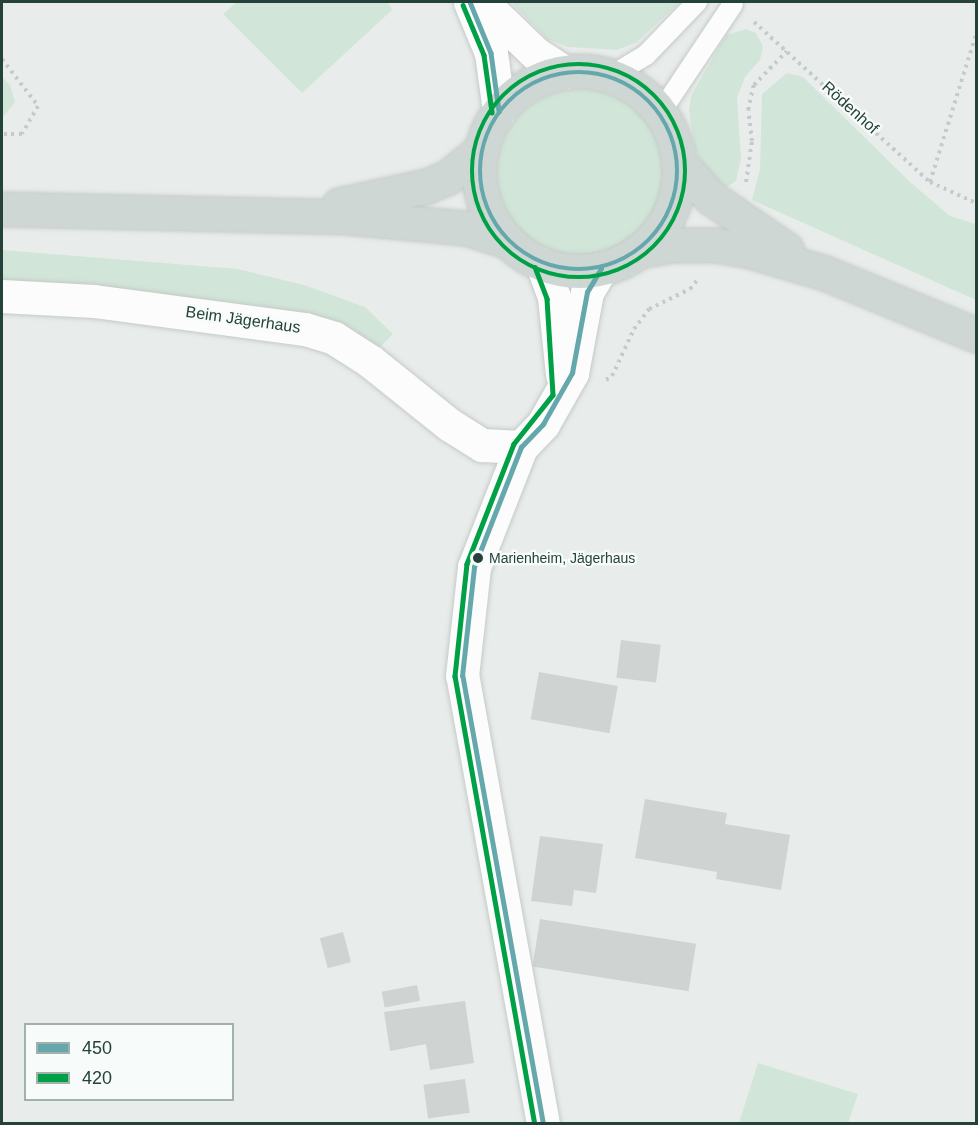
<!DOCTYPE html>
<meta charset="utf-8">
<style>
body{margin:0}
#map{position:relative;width:978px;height:1125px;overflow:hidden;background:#e8edeb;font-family:Arial,sans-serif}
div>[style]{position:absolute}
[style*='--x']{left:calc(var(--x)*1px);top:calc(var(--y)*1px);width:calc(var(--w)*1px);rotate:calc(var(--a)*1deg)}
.green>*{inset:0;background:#d1e6d8}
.round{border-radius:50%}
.building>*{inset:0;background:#cfd4d2;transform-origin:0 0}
.path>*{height:4px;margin-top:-2px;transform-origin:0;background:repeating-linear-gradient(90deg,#c3ccca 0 3px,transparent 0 7.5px)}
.roads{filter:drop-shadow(0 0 2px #c5cac8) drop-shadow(0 0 2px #c5cac8)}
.lane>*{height:20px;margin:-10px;padding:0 10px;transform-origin:10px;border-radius:10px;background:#fcfcfc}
.street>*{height:33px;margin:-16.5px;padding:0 16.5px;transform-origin:16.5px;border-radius:16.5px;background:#fcfcfc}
.secondary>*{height:33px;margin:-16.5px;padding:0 16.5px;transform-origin:16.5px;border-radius:16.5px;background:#fcfcfc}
.primary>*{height:33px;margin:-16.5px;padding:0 16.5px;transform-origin:16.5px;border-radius:16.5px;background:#cfd7d5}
.primary>.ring{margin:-16.5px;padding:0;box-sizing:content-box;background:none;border:33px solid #cfd7d5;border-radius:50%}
.bus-1>*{height:4.5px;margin:-2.25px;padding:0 2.25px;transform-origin:2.25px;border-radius:2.25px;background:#64a8ac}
.bus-1>.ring{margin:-2.25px;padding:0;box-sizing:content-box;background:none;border:4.5px solid #64a8ac;border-radius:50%}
.bus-2>*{height:4.5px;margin:-2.25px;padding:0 2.25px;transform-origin:2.25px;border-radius:2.25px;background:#00a046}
.bus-2>.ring{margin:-2.25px;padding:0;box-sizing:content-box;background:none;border:4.5px solid #00a046;border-radius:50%}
.dots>*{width:16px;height:16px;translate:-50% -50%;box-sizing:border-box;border:3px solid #f7fbf9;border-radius:50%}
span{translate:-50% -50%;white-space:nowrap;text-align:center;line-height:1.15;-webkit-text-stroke:4.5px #f7fbf9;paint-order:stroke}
.bus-label{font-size:14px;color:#24423a}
.left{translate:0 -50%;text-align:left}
.street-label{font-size:16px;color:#24423a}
.frame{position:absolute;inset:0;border:3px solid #24423a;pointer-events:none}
.legend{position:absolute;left:24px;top:1023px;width:210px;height:78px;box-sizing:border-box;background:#f7fbf9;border:2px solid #a3b1ad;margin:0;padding:8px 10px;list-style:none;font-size:18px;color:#24423a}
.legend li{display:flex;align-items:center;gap:12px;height:30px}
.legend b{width:30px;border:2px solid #a3b1ad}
</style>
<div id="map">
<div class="green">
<i style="clip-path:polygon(237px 2px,388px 2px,392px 10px,302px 93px,223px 14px)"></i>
<i style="clip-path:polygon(511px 2px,680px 2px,637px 42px,617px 50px,568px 47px,547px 39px)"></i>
<i style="clip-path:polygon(746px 29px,756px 33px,763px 46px,760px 60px,745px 77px,737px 98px,741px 158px,736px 181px,725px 188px,710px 176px,695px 151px,689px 111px,691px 96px,726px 35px)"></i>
<i style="clip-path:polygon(787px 73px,803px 77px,910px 182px,950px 216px,976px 224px,976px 300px,752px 200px,760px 169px,762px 94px)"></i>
<i style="clip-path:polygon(2px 77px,10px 85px,15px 102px,2px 118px)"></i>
<i class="round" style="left:497px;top:89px;width:166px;height:166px"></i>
<i style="clip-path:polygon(2px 250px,238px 269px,304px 285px,365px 307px,393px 334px,376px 351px,2px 285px)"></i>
<i style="clip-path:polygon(758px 1063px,858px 1094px,848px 1123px,739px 1123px)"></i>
</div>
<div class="building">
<i style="left:621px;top:640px;width:40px;height:38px;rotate:7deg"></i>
<i style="left:539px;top:672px;width:80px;height:48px;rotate:10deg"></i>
<i style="clip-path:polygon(645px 799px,727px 813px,725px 824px,790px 835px,781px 890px,716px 879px,717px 872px,635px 858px)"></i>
<i style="clip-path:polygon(540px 836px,603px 844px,596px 893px,574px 890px,572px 906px,531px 901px)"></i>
<i style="left:540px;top:919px;width:158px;height:48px;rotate:9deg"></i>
<i style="left:343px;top:932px;width:31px;height:24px;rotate:75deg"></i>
<i style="left:417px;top:985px;width:16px;height:36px;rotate:79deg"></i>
<i style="clip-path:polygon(465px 1001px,474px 1063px,430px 1070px,426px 1044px,390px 1051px,384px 1012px)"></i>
<i style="left:465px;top:1079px;width:34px;height:42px;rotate:82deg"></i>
</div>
<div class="path">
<i style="--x:754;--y:22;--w:238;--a:42.3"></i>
<i style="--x:930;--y:182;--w:51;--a:24.5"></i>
<i style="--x:2;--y:59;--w:59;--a:52.5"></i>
<i style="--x:38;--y:106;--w:32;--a:120"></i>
<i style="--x:22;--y:134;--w:20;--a:180"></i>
<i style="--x:746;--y:182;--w:41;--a:-81.7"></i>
<i style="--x:752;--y:141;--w:31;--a:-97"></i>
<i style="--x:748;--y:110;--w:26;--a:-77"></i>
<i style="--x:754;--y:85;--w:47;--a:-45.9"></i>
<i style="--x:930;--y:182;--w:155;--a:-72.7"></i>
<i style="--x:606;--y:380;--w:7;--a:-34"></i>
<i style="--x:612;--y:376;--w:52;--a:-64.9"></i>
<i style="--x:634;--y:329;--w:25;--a:-53"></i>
<i style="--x:649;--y:309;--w:46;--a:-26"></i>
<i style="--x:690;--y:289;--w:13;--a:-51"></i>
</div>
<div class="roads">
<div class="lane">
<i style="--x:611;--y:76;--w:41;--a:-31"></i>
<i style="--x:646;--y:55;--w:74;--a:-46.1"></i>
<i style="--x:660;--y:113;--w:131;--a:-56.2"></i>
</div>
<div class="street">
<i style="--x:542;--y:264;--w:35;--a:70"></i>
<i style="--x:554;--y:297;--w:78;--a:84.1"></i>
<i style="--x:2;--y:296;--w:92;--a:3.1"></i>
<i style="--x:94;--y:301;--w:213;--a:7.6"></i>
<i style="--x:305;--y:329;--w:30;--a:17"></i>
<i style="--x:334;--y:338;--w:43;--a:32.6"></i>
<i style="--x:370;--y:361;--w:102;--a:38.7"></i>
<i style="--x:450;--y:425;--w:38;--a:32"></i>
<i style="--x:482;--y:445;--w:39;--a:3"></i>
<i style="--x:543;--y:1124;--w:455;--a:-100.2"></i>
<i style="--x:462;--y:676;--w:110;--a:-83.7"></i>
<i style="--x:474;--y:567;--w:129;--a:-68.6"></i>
<i style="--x:521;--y:447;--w:32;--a:-46"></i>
<i style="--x:543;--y:424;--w:59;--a:-60.4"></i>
<i style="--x:572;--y:373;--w:82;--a:-79.5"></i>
<i style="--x:587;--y:292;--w:27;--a:-59"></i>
</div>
<div class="secondary">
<i style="--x:470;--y:2;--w:55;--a:67.6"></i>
<i style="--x:491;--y:53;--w:59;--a:82.1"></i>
<i style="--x:482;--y:2;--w:74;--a:43.9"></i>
<i style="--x:535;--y:53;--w:35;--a:33"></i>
</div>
<div class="primary">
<i class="ring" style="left:479px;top:71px;width:167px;height:167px"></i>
<i style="--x:679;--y:162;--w:47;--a:48.5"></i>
<i style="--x:710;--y:197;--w:93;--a:34.5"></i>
<i style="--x:339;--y:205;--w:90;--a:-12.2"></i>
<i style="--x:427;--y:186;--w:23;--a:-23"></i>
<i style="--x:448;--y:177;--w:43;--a:-39.3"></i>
<i style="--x:2;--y:209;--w:345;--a:1.3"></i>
<i style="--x:347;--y:217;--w:120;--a:5.3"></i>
<i style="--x:466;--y:228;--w:43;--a:17.6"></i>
<i style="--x:638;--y:251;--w:36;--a:-10"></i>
<i style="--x:673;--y:245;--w:43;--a:0"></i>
<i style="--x:716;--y:245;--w:35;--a:10"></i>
<i style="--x:750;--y:251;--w:78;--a:16.3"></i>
<i style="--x:825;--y:273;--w:163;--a:22.3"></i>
</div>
</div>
<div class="bus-1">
<i style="--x:470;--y:2;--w:55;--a:67.6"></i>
<i style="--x:491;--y:53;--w:59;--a:82.1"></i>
<i class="ring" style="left:480px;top:72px;width:193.5px;height:193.5px"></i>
<i style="--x:543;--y:1124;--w:455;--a:-100.2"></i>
<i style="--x:462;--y:676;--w:110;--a:-83.7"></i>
<i style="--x:474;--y:567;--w:129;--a:-68.6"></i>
<i style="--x:521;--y:447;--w:32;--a:-46"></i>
<i style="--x:543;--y:424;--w:59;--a:-60.4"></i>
<i style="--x:572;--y:373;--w:82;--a:-79.5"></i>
<i style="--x:587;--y:292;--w:27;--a:-59"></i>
</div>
<div class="bus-2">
<i style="--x:463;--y:5;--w:54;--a:67.2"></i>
<i style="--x:484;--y:55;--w:58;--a:82"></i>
<i class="ring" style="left:472px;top:64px;width:209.5px;height:209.5px"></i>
<i style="--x:535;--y:267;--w:34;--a:69"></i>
<i style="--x:547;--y:299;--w:96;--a:86.4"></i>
<i style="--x:553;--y:395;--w:63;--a:128.5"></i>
<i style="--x:514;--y:444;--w:129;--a:111.4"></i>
<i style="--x:467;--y:564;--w:113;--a:96.1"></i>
<i style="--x:455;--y:676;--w:455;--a:79.9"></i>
</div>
<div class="dots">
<i style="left:478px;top:558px;background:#24423a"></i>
</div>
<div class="bus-label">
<span class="left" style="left:489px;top:558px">Marienheim, Jägerhaus</span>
</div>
<div class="street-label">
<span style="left:850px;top:108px;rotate:42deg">Rödenhof</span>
<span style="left:243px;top:320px;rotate:8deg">Beim Jägerhaus</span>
</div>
<div class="frame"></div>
<ul class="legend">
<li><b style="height:8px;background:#64a8ac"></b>450</li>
<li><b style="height:8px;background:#00a046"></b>420</li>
</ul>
</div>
